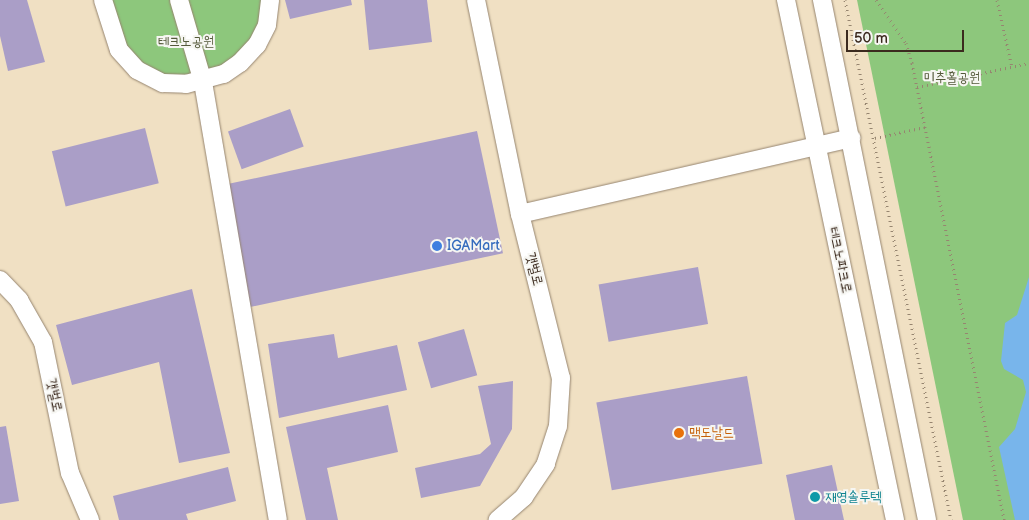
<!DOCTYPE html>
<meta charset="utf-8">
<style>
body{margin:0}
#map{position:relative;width:1029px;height:520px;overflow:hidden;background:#f0e0c3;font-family:"Balsamiq Sans","Poor Story",sans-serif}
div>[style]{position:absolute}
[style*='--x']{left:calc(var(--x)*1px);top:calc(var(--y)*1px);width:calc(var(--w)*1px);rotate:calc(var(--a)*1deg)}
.green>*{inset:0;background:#8dc77c}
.water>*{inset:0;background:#78b5eb}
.building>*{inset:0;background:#aa9ec7;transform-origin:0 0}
.path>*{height:3px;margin-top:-1.5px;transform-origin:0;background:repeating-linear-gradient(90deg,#968570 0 1px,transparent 0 5px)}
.roads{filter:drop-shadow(0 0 1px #968570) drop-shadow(0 0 1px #968570)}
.minor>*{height:18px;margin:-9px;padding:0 9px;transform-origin:9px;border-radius:9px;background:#fff}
.dots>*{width:14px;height:14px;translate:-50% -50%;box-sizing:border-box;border:2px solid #f6f6f2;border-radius:50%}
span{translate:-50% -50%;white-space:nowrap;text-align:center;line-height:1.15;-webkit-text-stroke:4px #f6f6f2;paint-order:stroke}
.park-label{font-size:14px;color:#54593a}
.shop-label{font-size:14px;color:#366cbe}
.left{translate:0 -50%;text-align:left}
.street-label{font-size:14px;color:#3b2a1e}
.food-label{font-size:14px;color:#c56008}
.culture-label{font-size:14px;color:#0d838f}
.scale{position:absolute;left:846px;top:30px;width:118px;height:22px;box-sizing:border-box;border:2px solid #3b2a1e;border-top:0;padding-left:6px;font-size:15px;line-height:18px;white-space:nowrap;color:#3b2a1e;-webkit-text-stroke:4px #f6f6f2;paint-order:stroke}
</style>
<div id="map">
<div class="green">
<i style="clip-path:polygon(103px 0,270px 0,257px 45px,203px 82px,137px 70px)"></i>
<i style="clip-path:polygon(857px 0,1029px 0,1029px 520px,963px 520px)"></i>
</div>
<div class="water">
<i style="clip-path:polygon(1029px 277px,1029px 520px,1015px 520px,999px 447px,1015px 429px,1026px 392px,1023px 380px,1004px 369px,1001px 361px,1005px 323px,1017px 315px)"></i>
</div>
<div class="building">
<i style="clip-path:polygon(0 0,27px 0,45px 62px,8px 71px,0 36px)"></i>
<i style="clip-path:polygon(285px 0,351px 0,352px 5px,290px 19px)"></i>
<i style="clip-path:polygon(364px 0,427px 0,432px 42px,369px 50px)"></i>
<i style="left:290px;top:109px;width:40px;height:66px;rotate:70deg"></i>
<i style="left:145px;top:128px;width:57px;height:96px;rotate:76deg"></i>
<i style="left:477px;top:131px;width:125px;height:261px;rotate:78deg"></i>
<i style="left:698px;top:267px;width:58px;height:101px;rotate:80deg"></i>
<i style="clip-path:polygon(192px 289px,230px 453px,179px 463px,159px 362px,72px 385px,56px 325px)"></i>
<i style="left:464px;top:329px;width:48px;height:48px;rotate:74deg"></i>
<i style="clip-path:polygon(334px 334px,338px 358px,397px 345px,407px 390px,279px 418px,268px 344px)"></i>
<i style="left:747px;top:376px;width:89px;height:153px;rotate:80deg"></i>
<i style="clip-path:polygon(513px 381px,512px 429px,480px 486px,421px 498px,415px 468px,480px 454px,491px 444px,478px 386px)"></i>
<i style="clip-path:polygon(388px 405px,398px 452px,327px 468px,338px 520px,306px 520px,286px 427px)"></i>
<i style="clip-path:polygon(6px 426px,19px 501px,0 504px,0 427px)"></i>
<i style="clip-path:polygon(832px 465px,844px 520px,795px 520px,786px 475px)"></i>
<i style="clip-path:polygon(228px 467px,236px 501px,186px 514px,188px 520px,119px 520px,113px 496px)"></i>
</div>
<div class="path">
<i style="--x:845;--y:0;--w:531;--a:78.48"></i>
<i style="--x:876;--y:0;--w:52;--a:55.1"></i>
<i style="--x:906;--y:43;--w:21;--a:73"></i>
<i style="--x:912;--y:63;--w:466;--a:78.6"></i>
<i style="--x:997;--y:0;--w:69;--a:77.4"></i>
<i style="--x:917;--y:87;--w:115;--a:-12.1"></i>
<i style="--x:875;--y:138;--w:51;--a:-12.4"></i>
</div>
<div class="roads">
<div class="minor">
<i style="--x:103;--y:0;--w:52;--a:72.3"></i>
<i style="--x:119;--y:50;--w:27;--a:48"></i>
<i style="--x:137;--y:70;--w:29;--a:27"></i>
<i style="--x:163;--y:83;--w:23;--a:2"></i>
<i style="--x:186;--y:84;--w:39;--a:-15"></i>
<i style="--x:224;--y:74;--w:19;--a:-35"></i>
<i style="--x:240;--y:63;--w:25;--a:-47"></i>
<i style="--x:257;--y:45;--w:22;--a:-63"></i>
<i style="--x:267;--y:25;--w:25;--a:-83"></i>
<i style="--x:179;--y:0;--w:85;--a:73.7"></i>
<i style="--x:203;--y:82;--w:444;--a:80.3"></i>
<i style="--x:476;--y:0;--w:218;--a:78.4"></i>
<i style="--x:520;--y:214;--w:169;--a:76"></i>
<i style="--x:561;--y:378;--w:48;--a:93.6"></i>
<i style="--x:558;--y:426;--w:40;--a:108"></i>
<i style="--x:546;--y:464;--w:40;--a:124"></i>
<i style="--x:524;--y:497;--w:35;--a:139"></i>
<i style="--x:786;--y:0;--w:531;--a:78.16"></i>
<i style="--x:822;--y:0;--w:530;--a:78.58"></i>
<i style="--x:520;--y:214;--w:340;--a:-12.9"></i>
<i style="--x:0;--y:280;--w:28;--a:46"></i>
<i style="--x:19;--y:300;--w:48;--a:60.3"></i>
<i style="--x:43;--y:342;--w:134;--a:78.4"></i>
<i style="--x:70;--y:473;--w:51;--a:66.9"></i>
</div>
</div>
<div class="dots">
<i style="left:437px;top:246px;background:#3f7fe0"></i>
<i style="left:679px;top:433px;background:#e8710a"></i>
<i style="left:815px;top:497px;background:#0f9aa8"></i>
</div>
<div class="park-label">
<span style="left:186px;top:42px">테크노공원</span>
<span style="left:952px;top:78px">미추홀공원</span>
</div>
<div class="shop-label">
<span class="left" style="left:447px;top:246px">IGAMart</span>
</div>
<div class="street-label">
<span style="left:840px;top:260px;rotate:78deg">테크노파크로</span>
<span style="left:534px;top:269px;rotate:76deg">갯벌로</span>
<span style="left:54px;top:395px;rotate:78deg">갯벌로</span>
</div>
<div class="food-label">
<span class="left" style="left:689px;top:433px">맥도날드</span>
</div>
<div class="culture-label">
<span class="left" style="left:825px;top:497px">재영솔루텍</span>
</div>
<div class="scale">50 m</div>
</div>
